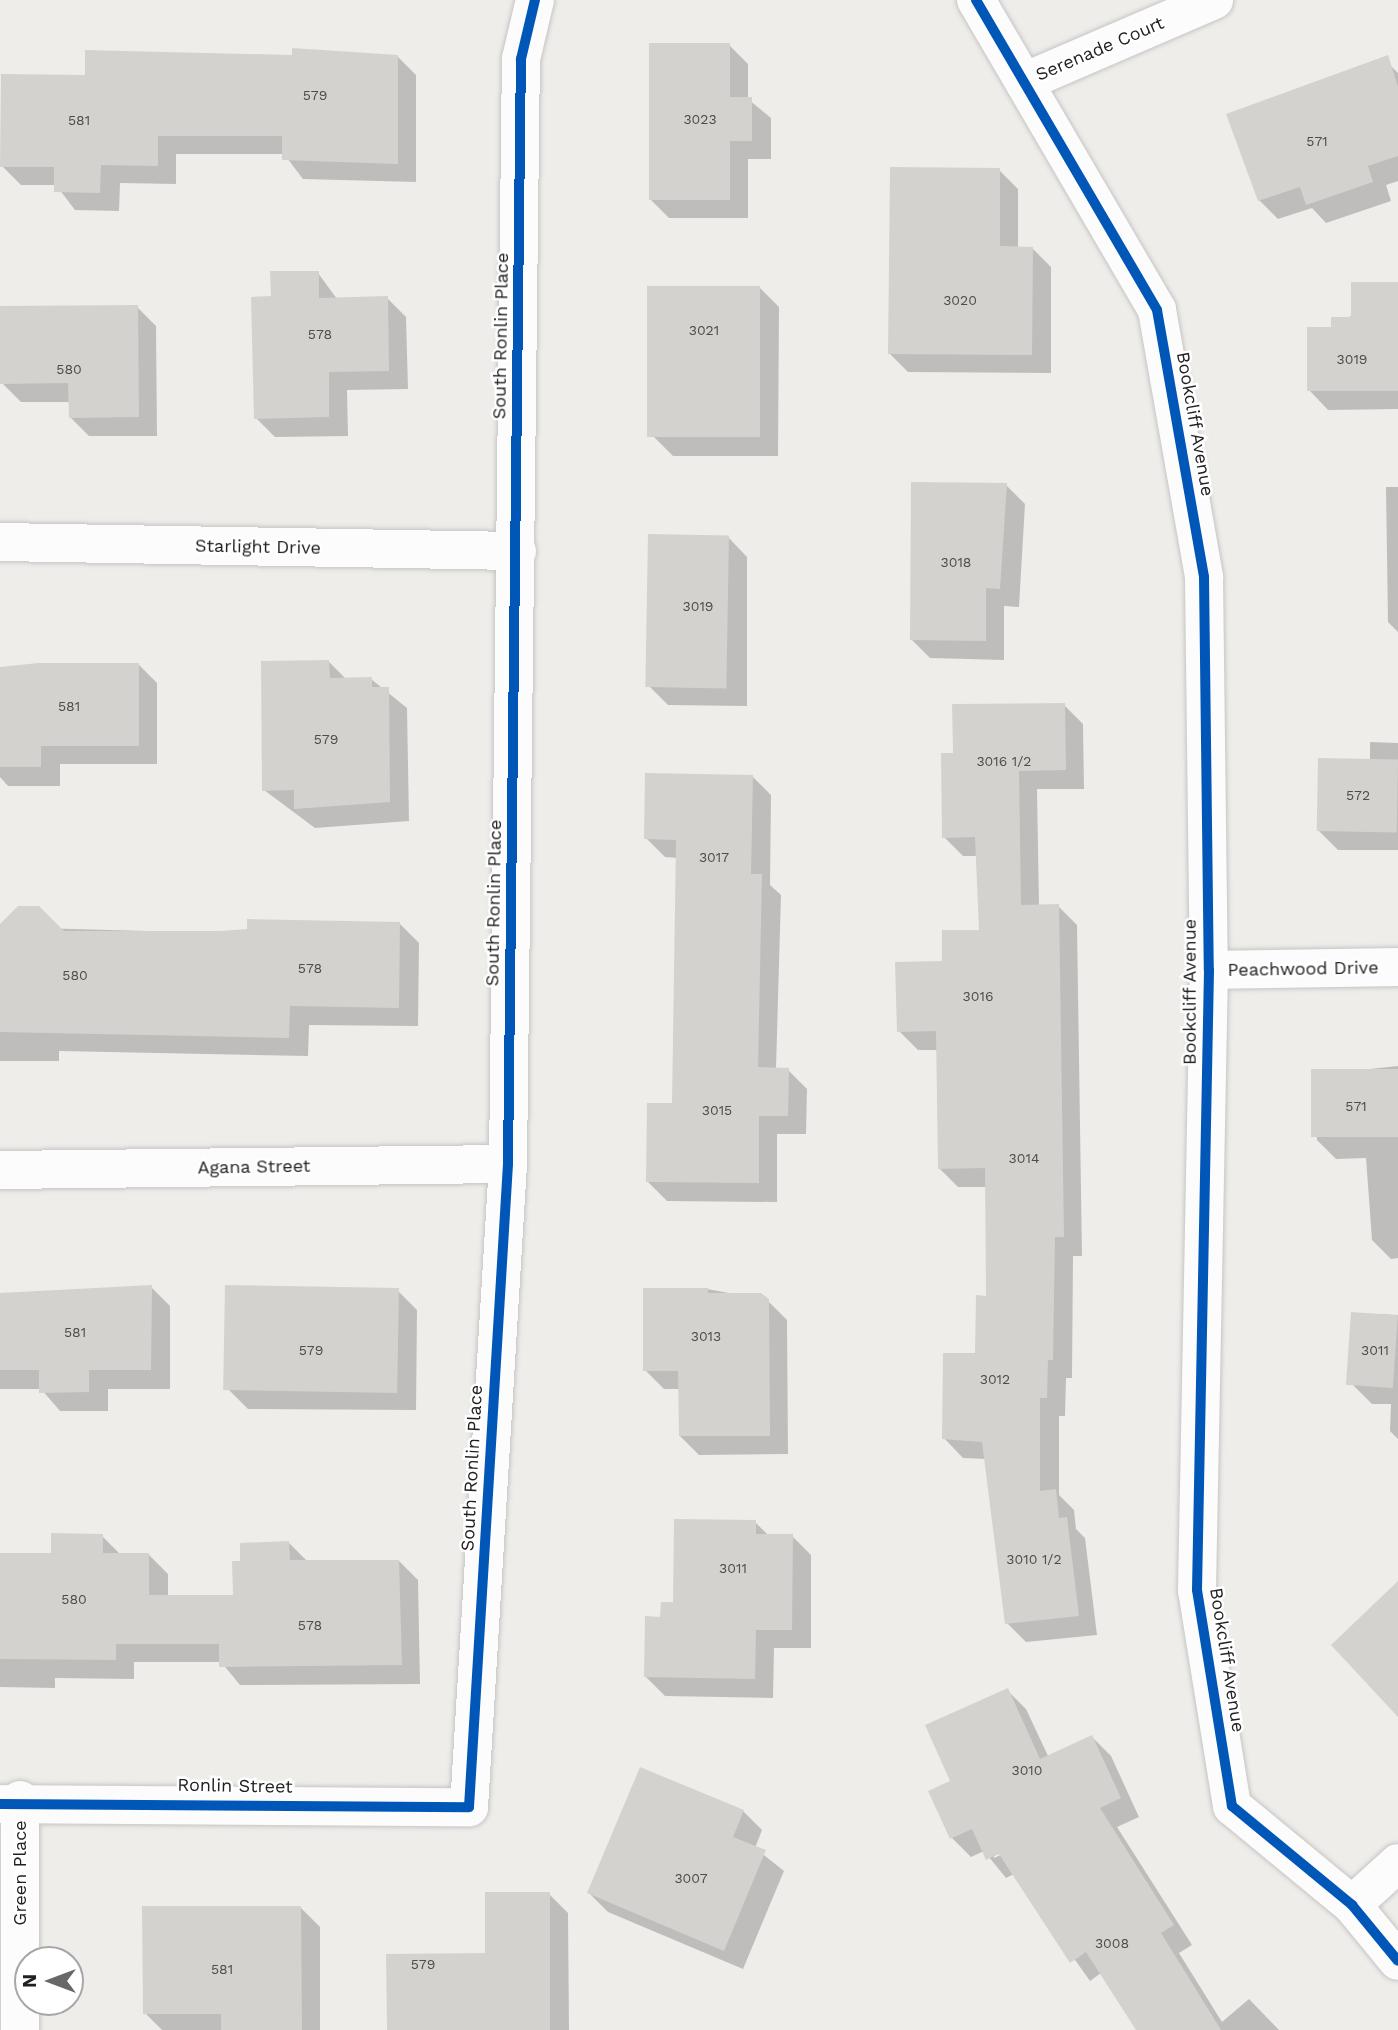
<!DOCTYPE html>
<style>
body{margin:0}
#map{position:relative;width:1398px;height:2030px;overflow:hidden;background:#efedea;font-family:"Work Sans",sans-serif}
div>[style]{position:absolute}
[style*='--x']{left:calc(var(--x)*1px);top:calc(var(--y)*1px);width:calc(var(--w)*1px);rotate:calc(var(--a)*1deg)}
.shadow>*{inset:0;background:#0003}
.building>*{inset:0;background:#d4d2cf;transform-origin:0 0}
.roads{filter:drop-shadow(0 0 2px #c6c5c4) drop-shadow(0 0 2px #c6c5c4)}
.minor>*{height:38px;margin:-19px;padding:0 19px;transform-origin:19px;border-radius:19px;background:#fdfcfc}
.cycleway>*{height:10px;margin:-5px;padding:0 5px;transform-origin:5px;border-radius:5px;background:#0057b8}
span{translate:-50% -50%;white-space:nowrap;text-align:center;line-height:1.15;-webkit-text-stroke:5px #fff;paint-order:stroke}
.number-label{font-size:14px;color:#4e4d4c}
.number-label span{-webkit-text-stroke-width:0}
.street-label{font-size:18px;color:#212121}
.north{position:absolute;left:14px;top:1946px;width:70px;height:70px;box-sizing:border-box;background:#fff;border:2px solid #a6a6a6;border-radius:50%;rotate:270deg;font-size:19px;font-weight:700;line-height:28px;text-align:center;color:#212121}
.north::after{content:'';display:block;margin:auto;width:24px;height:32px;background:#696867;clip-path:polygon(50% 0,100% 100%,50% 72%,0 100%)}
</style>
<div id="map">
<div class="shadow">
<i style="clip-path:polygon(729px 45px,748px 64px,748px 99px,771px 118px,771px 159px,748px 159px,748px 218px,669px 218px,650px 199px)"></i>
<i style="clip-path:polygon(294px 50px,397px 56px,416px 75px,416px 182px,303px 179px,284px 154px,176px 154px,176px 184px,120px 183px,119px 211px,75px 210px,56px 185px,21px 185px,2px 166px,87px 77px,294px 57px)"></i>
<i style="clip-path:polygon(1383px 58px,1398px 73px,1398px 181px,1386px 185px,1391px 201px,1326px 223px,1312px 208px,1278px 219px,1259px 200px)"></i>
<i style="clip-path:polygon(999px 170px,1018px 189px,1018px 248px,1032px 248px,1051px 267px,1051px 373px,908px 372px,889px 353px)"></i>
<i style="clip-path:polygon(318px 273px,337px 299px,387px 298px,406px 317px,408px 389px,347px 390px,348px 436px,275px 437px,256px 418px,273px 298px)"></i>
<i style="clip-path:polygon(1398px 284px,1398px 409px,1328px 410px,1309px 390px,1333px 328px)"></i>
<i style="clip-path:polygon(760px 288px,779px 307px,778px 456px,673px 456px,654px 437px)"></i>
<i style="clip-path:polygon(137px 307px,156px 326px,157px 436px,89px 436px,70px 417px,70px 402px,21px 402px,2px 383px)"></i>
<i style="clip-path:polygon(1006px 485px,1025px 504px,1019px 607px,1004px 606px,1004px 660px,930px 658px,911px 639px)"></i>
<i style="clip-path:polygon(1386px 487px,1398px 487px,1398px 632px,1388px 622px)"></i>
<i style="clip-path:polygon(728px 537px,747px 557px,747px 706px,668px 705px,649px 686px)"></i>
<i style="clip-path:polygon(329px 662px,347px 680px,371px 679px,407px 708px,409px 821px,315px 828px,264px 790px)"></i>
<i style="clip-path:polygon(138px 664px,157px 683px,157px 764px,60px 764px,60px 786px,8px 786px,0 777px,0 668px)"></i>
<i style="clip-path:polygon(1064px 705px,1083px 724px,1084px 789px,1037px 789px,1039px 906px,1058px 906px,1077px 925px,1082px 1256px,1073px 1256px,1072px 1378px,1066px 1378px,1065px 1416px,1059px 1416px,1059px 1495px,1074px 1510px,1076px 1529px,1085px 1538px,1097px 1635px,1026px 1642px,1007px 1623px,986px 1459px,963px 1458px,944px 1438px,977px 1354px,988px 1297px,987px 1187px,958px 1187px,939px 1168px,938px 1050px,918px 1050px,899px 1031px,944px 963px,980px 931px,978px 856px,963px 856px,944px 837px,955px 754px)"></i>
<i style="clip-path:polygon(1370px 742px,1398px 743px,1398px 850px,1338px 850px,1319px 831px,1370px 761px)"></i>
<i style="clip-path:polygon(752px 776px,771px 795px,770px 885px,781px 895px,776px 1069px,788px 1070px,807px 1089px,806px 1134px,777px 1134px,777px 1202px,667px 1201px,648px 1182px,674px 1105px,677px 858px,665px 857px,646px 838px)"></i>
<i style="clip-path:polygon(400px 924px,419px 943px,418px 1026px,309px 1025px,308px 1056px,59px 1051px,59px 1061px,0 1061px,0 927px,220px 933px)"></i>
<i style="clip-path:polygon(1398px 1066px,1398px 1258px,1391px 1259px,1372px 1240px,1366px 1158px,1336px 1159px,1317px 1140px,1313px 1075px)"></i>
<i style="clip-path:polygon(151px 1287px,170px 1306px,170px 1389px,108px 1389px,108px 1411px,60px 1411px,41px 1389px,0 1389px,0 1294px)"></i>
<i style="clip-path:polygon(707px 1289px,767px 1300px,787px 1320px,788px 1454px,699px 1455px,680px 1436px,680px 1389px,664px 1389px,645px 1370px)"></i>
<i style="clip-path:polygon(398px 1291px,417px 1310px,416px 1410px,248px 1409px,229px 1390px)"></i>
<i style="clip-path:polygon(1353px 1313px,1398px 1315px,1398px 1439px,1390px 1431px,1391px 1404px,1372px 1404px,1353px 1385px)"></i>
<i style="clip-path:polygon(755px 1522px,769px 1536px,792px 1536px,811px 1555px,811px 1648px,774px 1648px,773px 1698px,665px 1696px,646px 1677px,675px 1604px)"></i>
<i style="clip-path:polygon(102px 1536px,121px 1555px,149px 1555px,168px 1574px,168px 1597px,235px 1597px,242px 1563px,289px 1543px,308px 1562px,399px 1561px,418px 1580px,420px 1684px,240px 1685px,221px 1662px,134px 1662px,134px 1679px,55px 1678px,55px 1688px,0 1687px,0 1555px,53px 1555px)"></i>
<i style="clip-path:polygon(evenodd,1007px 1690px,1026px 1709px,1049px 1758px,1092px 1737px,1111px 1756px,1139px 1817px,1117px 1827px,1192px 1945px,1179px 1953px,1222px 2022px,1249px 1999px,1279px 2030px,1179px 2030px,1101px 1973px,1090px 1981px,1014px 1874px,1006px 1878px,984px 1851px,971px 1857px,952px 1838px,953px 1782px,1007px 1690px,1007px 1852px,994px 1858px,994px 1855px,1007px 1852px)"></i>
<i style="clip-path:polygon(743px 1811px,762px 1830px,755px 1848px,784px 1871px,743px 1969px,608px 1912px,589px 1893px)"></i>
<i style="clip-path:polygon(549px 1894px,568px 1913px,569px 2030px,388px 2030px,487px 1954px)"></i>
<i style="clip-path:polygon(301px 1908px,320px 1927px,320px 2030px,162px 2030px,145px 2013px)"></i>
</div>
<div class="building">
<i style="clip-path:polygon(649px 43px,730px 43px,730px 97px,752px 97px,752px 141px,730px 141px,730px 200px,649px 200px)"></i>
<i style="clip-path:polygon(292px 48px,398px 55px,398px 164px,282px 160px,282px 136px,158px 136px,158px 166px,101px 165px,100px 193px,54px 192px,54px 167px,0 167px,1px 74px,85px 75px,85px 50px,292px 55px)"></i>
<i style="clip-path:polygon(1388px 55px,1398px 87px,1398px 156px,1368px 166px,1373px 182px,1306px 205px,1300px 187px,1258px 201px,1226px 114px)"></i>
<i style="clip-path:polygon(890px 167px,1000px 168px,1000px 246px,1033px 247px,1032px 355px,888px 354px)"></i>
<i style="clip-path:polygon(270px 271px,319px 271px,319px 298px,388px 296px,389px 371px,329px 372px,329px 417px,254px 419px,251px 297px,271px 296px)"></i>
<i style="clip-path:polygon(1351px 282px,1398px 282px,1398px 391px,1307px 391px,1307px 327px,1331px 327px,1331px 317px,1351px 317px)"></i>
<i style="left:647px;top:286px;width:113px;height:151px"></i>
<i style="clip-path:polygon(138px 305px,139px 417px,69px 418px,68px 383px,0 384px,0 306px)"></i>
<i style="clip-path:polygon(911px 482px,1007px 483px,1000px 589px,986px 588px,986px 641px,910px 640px)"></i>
<i style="left:648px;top:534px;width:81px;height:153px;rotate:1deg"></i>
<i style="clip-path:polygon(329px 660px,330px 678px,372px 677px,372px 687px,389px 687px,390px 802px,294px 809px,294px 790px,262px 791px,261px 661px)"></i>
<i style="clip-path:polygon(38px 663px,139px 663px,139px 746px,41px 746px,41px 767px,0 767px,0 667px)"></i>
<i style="clip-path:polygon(1065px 703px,1066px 770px,1019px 771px,1021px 905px,1059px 904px,1064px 1237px,1055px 1237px,1053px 1360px,1048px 1360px,1047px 1398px,1040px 1398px,1040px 1491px,1056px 1489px,1059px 1518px,1067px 1517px,1079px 1616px,1005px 1624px,982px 1442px,942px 1439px,943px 1353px,975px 1353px,976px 1295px,986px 1296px,985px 1168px,938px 1169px,936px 1031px,897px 1032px,895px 962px,942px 961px,942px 930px,979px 930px,975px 837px,942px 838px,941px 753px,953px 753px,952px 704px)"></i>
<i style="left:1318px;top:758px;width:80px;height:73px;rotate:1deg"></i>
<i style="clip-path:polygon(645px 773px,753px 775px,751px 874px,762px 874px,758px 1067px,789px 1068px,788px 1116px,759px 1116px,759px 1183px,646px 1182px,647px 1103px,672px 1103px,676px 840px,644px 839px)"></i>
<i style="clip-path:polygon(18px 906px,39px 906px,64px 931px,220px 931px,247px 929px,247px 919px,400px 922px,399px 1008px,290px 1006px,289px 1038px,0 1032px,0 924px)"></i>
<i style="left:1398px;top:1069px;width:68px;height:87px;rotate:90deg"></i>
<i style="clip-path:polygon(152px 1285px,151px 1370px,89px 1370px,89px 1392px,39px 1393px,39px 1370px,0 1370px,0 1293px)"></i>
<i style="left:225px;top:1285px;width:174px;height:105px;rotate:1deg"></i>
<i style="clip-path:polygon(643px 1288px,708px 1288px,708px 1293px,761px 1293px,769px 1299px,770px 1436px,679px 1436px,678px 1371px,643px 1371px)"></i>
<i style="left:1351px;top:1312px;width:47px;height:73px;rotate:4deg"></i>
<i style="clip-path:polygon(674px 1519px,756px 1520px,756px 1534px,793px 1534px,792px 1630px,756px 1630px,755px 1679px,644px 1677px,645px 1616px,660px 1617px,661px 1602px,673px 1602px)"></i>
<i style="clip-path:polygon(51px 1533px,103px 1534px,103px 1553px,149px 1553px,149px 1595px,233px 1595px,232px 1561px,240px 1561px,240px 1543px,289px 1541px,290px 1560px,399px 1560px,402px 1665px,219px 1667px,219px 1644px,116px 1644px,116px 1660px,0 1659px,0 1553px,51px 1553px)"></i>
<i style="clip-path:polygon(1398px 1581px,1398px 1717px,1331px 1645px)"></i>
<i style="clip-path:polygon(1008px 1688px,1040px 1759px,1092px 1735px,1121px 1798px,1100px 1808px,1174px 1925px,1161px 1933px,1221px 2030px,1136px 2030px,1086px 1952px,1070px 1963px,999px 1854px,986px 1860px,972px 1829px,950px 1839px,928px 1791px,950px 1781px,925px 1725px)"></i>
<i style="clip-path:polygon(640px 1767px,744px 1810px,733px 1837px,766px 1850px,724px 1951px,587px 1893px)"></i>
<i style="clip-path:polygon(485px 1892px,550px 1892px,550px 2030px,387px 2030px,386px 1954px,485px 1953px)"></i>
<i style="clip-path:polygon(142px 1906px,301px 1906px,302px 2030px,221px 2030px,221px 2014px,143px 2014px)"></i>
</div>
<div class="roads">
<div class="minor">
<i style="--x:976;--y:0;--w:359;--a:59.7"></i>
<i style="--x:1157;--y:310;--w:271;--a:80"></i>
<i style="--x:1204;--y:577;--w:393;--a:89.3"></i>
<i style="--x:1209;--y:970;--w:620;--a:91.11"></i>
<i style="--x:1197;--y:1590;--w:219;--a:80.8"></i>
<i style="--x:1232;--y:1806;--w:156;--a:39.5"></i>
<i style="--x:1352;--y:1905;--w:72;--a:50.6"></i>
<i style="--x:1024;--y:82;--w:207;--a:-23.3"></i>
<i style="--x:0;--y:542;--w:517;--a:1"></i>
<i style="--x:1209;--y:970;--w:189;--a:-0.9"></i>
<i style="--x:0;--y:1170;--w:508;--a:-0.68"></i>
<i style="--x:0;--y:1804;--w:469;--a:0.4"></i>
<i style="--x:469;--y:1807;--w:644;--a:-86.53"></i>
<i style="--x:508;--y:1164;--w:1105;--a:-89.33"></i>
<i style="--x:521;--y:59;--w:61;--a:-76.7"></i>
<i style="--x:1352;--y:1905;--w:62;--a:-42.4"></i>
<i style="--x:20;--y:2030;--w:230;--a:-90"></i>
</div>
</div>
<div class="cycleway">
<i style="--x:976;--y:0;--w:359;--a:59.7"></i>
<i style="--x:1157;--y:310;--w:271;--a:80"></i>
<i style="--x:1204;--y:577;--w:393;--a:89.3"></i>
<i style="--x:1209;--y:970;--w:620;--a:91.11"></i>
<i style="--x:1197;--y:1590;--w:219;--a:80.8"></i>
<i style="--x:1232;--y:1806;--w:156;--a:39.5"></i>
<i style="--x:1352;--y:1905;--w:72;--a:50.6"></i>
<i style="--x:0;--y:1804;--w:469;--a:0.4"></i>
<i style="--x:469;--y:1807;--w:644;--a:-86.53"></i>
<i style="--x:508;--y:1164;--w:1105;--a:-89.33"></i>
<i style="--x:521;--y:59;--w:61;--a:-76.7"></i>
</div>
<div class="number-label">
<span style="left:315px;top:95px">579</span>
<span style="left:700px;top:119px">3023</span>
<span style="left:79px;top:120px">581</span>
<span style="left:1317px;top:141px">571</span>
<span style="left:960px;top:300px">3020</span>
<span style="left:704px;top:330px">3021</span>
<span style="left:320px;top:334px">578</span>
<span style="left:1352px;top:359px">3019</span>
<span style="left:69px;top:369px">580</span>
<span style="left:956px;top:562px">3018</span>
<span style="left:698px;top:606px">3019</span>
<span style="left:69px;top:706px">581</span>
<span style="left:326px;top:739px">579</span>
<span style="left:1004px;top:761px">3016 1/2</span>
<span style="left:1358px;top:795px">572</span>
<span style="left:714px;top:857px">3017</span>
<span style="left:310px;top:968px">578</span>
<span style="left:75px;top:975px">580</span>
<span style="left:978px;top:996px">3016</span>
<span style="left:1356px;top:1106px">571</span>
<span style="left:717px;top:1110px">3015</span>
<span style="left:1024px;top:1158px">3014</span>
<span style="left:75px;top:1332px">581</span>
<span style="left:706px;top:1336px">3013</span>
<span style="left:311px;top:1350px">579</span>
<span style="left:1375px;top:1350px">3011</span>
<span style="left:995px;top:1379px">3012</span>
<span style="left:1034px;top:1559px">3010 1/2</span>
<span style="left:733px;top:1568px">3011</span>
<span style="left:74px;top:1599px">580</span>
<span style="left:310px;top:1625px">578</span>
<span style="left:1027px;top:1770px">3010</span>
<span style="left:691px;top:1878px">3007</span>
<span style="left:1112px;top:1943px">3008</span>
<span style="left:423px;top:1964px">579</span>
<span style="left:222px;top:1969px">581</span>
</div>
<div class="street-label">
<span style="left:1100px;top:49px;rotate:-23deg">Serenade Court</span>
<span style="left:501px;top:336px;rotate:-89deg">South Ronlin Place</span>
<span style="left:1195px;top:424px;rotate:80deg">Bookcliff Avenue</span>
<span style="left:258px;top:547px;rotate:1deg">Starlight Drive</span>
<span style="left:494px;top:903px;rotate:-89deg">South Ronlin Place</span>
<span style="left:1303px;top:969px;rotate:-1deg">Peachwood Drive</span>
<span style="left:1190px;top:992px;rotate:-90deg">Bookcliff Avenue</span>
<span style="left:254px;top:1167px;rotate:-1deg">Agana Street</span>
<span style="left:472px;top:1468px;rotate:-87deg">South Ronlin Place</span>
<span style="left:1227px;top:1660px;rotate:81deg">Bookcliff Avenue</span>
<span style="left:235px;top:1786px;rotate:1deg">Ronlin Street</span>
<span style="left:20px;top:1873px;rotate:-90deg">Green Place</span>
</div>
<div class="north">N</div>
</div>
